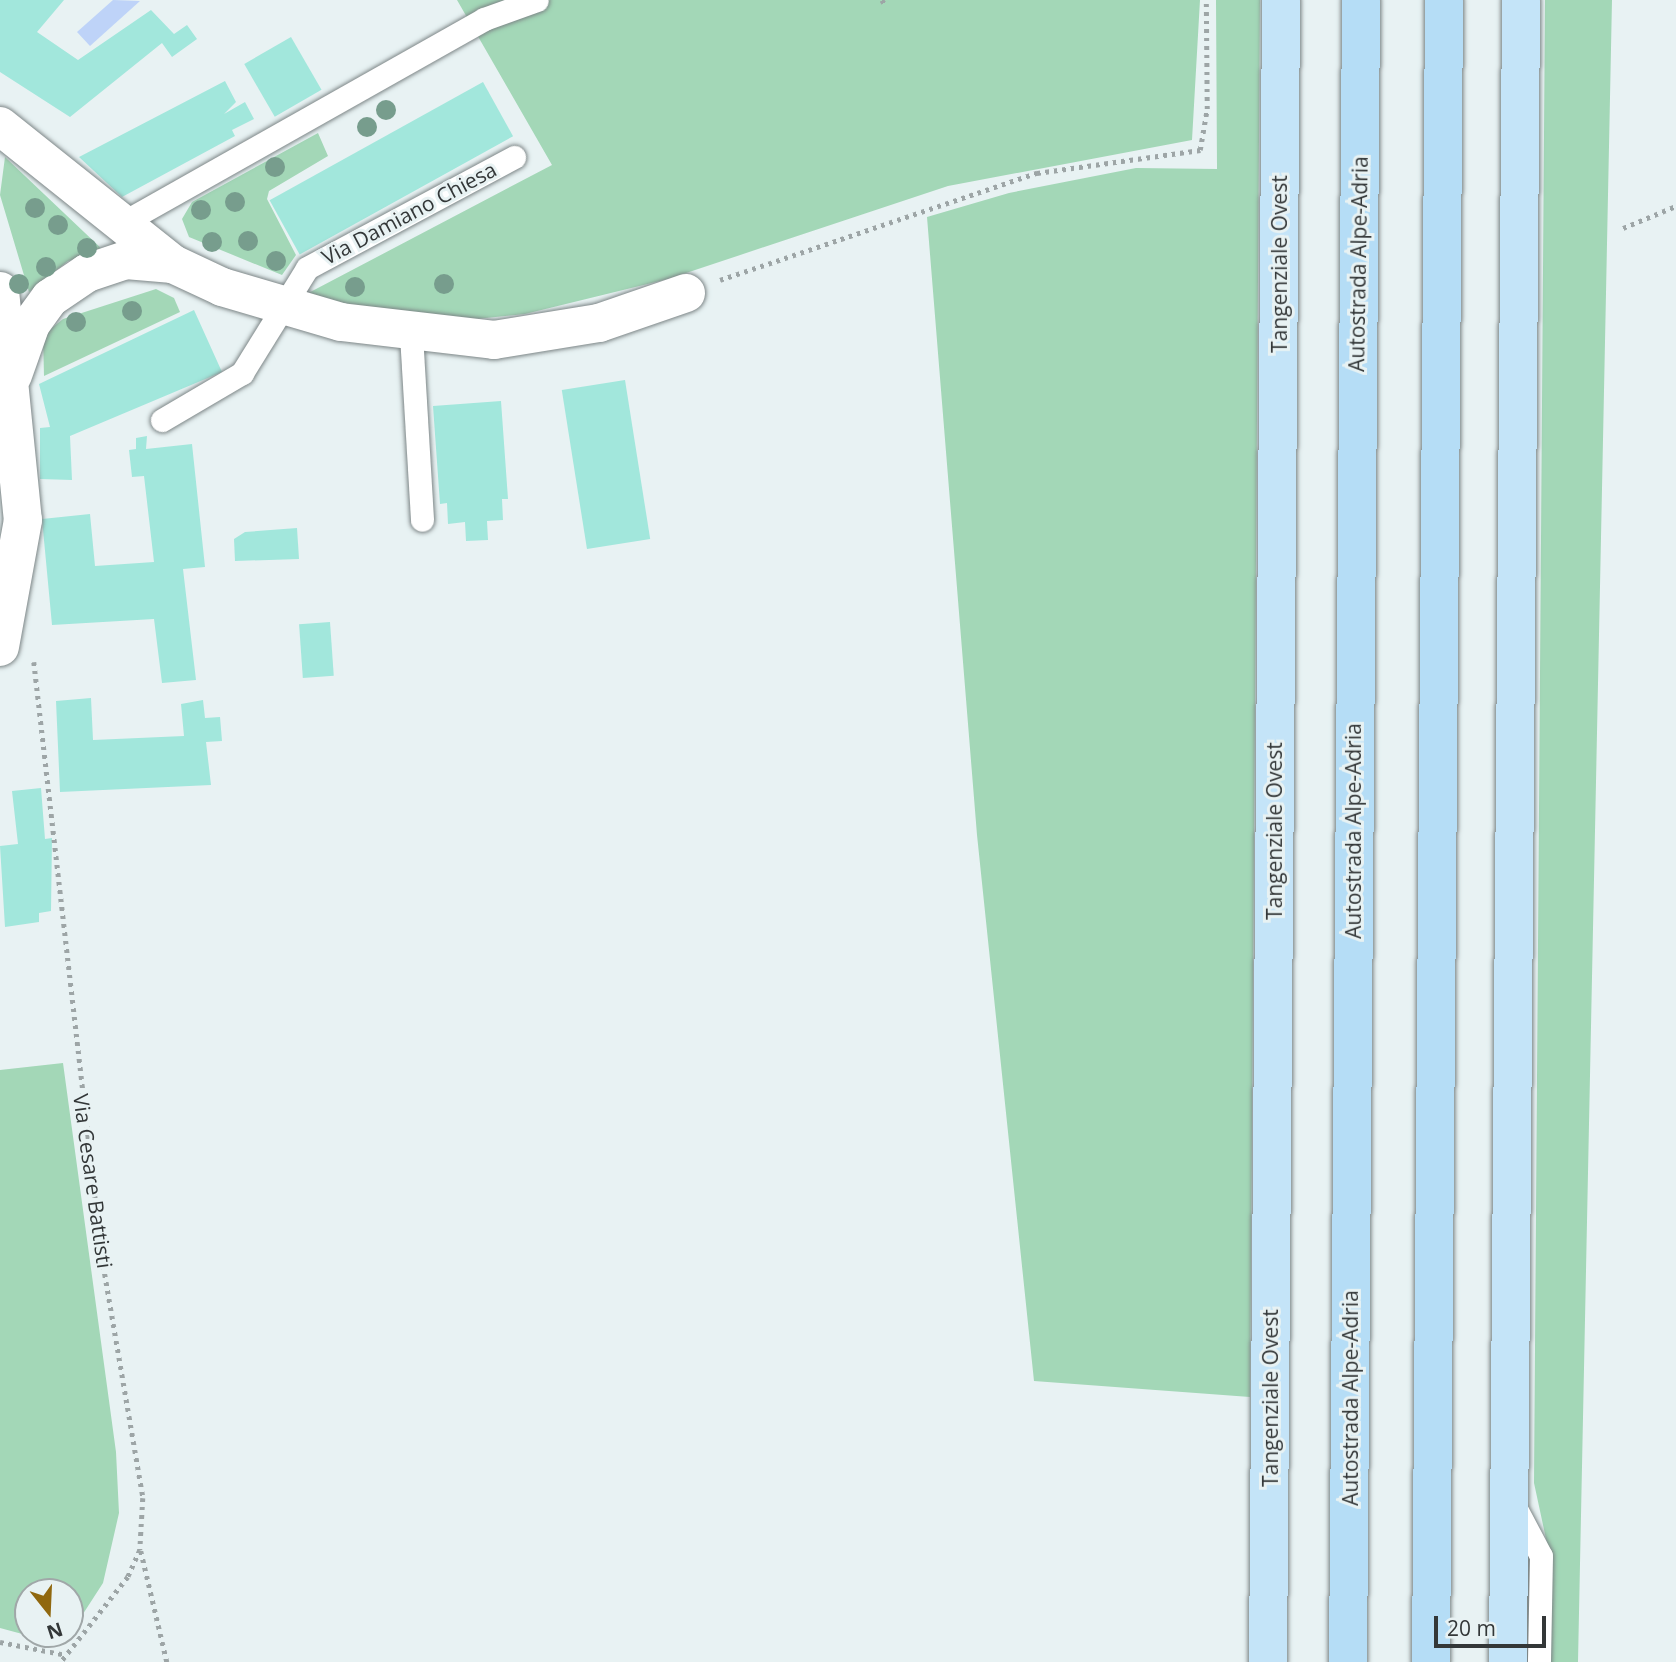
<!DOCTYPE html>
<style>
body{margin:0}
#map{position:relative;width:1676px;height:1662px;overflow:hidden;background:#e8f2f3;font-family:"Open Sans",sans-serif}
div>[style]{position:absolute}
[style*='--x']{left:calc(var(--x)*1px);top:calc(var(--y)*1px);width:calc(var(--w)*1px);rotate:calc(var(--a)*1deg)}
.green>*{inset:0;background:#a3d7b7}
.water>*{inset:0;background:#bed3f8}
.building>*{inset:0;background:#a2e7dc;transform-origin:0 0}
.path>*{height:4.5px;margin-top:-2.25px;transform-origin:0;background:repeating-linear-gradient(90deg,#9da5a6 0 3.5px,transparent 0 8.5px)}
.roads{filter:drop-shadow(0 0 2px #7d8687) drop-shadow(0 0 2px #7d8687)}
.service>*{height:23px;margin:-11.5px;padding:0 11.5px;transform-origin:11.5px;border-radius:11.5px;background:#fff}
.minor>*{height:38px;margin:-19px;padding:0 19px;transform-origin:19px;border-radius:19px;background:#fff}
.tertiary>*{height:38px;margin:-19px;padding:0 19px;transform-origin:19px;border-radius:19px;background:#fff}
.trunk>*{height:38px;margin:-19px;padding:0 19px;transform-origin:19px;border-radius:19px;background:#c4e4f8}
.motorway>*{height:38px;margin:-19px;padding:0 19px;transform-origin:19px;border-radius:19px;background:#b5ddf6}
.trees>*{width:20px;height:20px;margin:-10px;border-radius:50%;background:#779d8d}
span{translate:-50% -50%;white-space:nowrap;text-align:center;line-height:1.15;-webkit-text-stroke:6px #e8f2f3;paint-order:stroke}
.street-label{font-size:21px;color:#333738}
.north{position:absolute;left:14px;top:1578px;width:70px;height:70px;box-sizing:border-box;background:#e8f2f3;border:2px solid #a0a7a8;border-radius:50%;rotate:162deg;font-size:19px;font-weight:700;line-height:28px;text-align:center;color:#333738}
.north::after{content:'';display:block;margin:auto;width:24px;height:32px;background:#90680f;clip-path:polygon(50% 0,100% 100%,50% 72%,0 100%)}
.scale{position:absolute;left:1434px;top:1616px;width:112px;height:32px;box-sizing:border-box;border:4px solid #333738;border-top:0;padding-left:9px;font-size:21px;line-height:24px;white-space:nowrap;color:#333738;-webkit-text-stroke:5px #e8f2f3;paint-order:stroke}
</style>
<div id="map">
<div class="green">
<i style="clip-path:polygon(457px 0,1200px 0,1192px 140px,948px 186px,668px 279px,525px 314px,457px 321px,297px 299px,552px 165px)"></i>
<i style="clip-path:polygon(1216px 0,1260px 0,1250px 1397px,1034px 1381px,977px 835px,927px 217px,1009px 193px,1136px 168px,1217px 169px)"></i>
<i style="clip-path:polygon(1545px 0,1612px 0,1578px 1662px,1551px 1662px,1551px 1562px,1534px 1483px)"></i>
<i style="clip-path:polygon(318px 133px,328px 156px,269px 191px,267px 199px,296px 255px,282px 275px,189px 237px,182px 219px,192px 202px)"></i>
<i style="clip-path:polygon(5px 157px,104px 251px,68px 261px,29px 292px,0 195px)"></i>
<i style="clip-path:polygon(156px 289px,174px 298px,180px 312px,44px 376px,43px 335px,63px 319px)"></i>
<i style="clip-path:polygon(63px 1063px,116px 1452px,119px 1513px,103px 1583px,70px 1634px,70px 1592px,28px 1592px,28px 1634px,70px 1634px,63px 1645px,0 1628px,0 1070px)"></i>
</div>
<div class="water">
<i style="clip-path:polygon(113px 0,140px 1px,90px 46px,77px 32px)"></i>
</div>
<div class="building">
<i style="clip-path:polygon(0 0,64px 0,37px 32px,78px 60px,151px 10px,174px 34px,187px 25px,197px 39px,172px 57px,162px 43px,70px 117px,0 72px)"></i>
<i style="left:291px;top:37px;width:61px;height:54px;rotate:60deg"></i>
<i style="clip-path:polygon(225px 81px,236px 102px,224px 114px,245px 102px,254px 119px,232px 130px,235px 136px,122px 197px,79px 157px)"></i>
<i style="left:483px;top:82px;width:62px;height:244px;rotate:61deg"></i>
<i style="clip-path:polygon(194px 310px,222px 372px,70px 436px,72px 480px,40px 479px,40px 428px,50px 427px,39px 384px)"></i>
<i style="left:625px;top:380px;width:161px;height:64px;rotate:81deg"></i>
<i style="clip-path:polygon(501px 401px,508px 499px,502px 499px,503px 520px,487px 521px,488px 540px,466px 541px,465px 522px,448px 524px,447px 503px,440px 504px,433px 406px)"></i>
<i style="clip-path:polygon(147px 436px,146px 449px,192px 444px,205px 567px,183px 569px,196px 680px,162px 683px,154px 619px,52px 625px,42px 519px,90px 514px,95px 566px,154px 562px,144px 476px,132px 477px,129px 450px,136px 449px,136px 438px)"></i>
<i style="clip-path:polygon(297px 528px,299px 559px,235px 561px,234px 539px,245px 532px)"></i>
<i style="left:330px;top:622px;width:54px;height:31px;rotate:86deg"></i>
<i style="clip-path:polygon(91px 698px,93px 740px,184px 736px,181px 704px,203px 700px,205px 718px,220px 717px,222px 741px,206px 742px,211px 785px,60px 792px,56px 701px)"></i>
<i style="clip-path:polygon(41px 788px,45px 839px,52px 838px,51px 911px,39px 913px,39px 922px,5px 927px,0 846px,18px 844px,12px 791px)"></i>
</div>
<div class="path">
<i style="--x:882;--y:0;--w:7;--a:56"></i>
<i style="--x:1623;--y:228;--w:57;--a:-22.5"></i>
<i style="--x:720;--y:280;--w:335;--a:-18.7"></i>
<i style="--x:1037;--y:173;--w:165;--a:-8"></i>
<i style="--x:1200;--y:150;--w:42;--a:-80.3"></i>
<i style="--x:1207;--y:109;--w:109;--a:-90.5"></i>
<i style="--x:34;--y:662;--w:599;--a:83.48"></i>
<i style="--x:102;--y:1257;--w:244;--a:80.3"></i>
<i style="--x:143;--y:1498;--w:52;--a:93.3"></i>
<i style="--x:140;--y:1550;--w:30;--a:114"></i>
<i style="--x:128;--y:1577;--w:108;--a:128.2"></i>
<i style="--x:141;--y:1551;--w:114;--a:76.8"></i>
<i style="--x:0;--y:1642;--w:67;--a:11.1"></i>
</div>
<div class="roads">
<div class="service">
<i style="--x:124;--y:222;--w:413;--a:-29.4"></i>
<i style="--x:484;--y:19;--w:56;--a:-19.7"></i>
<i style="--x:411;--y:334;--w:186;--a:86.6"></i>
<i style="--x:162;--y:420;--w:93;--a:-30.4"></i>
<i style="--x:242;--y:373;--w:123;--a:-58.2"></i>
<i style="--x:307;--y:268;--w:235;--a:-28.2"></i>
<i style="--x:1515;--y:1507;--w:55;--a:62"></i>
<i style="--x:1541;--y:1556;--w:106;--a:91.1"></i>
</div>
<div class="minor">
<i style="--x:0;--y:126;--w:221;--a:38.6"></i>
<i style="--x:173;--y:264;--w:54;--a:25.1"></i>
<i style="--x:222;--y:287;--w:124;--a:16.4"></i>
<i style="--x:341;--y:322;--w:154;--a:6.7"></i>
<i style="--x:494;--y:340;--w:106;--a:-9.2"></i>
<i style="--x:599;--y:323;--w:92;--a:-19"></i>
<i style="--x:13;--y:375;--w:54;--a:-70.6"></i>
<i style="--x:31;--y:324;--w:32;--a:-54"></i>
<i style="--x:50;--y:298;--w:45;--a:-34"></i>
<i style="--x:87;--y:273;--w:41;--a:-18.4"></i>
<i style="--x:126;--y:260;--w:47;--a:4.9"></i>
</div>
<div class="tertiary">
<i style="--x:0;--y:291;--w:230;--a:84.3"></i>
<i style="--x:23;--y:520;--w:129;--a:100.3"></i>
</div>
<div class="trunk">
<i style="--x:1268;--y:1662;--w:1662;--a:-89.55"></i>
<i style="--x:1508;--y:1662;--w:1662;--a:-89.55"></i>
</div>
<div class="motorway">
<i style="--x:1348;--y:1662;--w:1662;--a:-89.55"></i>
<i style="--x:1431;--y:1662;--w:1662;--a:-89.55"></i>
</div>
</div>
<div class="trees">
<i style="left:386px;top:110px"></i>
<i style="left:367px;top:127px"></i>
<i style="left:275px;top:167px"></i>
<i style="left:235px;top:202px"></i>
<i style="left:35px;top:208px"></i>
<i style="left:201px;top:210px"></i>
<i style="left:58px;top:225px"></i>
<i style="left:248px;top:241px"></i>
<i style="left:212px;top:242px"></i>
<i style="left:87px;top:248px"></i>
<i style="left:276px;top:261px"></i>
<i style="left:46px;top:267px"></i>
<i style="left:19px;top:284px"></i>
<i style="left:444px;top:284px"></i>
<i style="left:355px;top:287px"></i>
<i style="left:132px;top:311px"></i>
<i style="left:76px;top:322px"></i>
</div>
<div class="street-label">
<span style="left:409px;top:213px;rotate:-28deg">Via Damiano Chiesa</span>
<span style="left:1279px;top:264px;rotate:-90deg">Tangenziale Ovest</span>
<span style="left:1358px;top:264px;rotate:-89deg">Autostrada Alpe-Adria</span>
<span style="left:1274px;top:831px;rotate:-90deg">Tangenziale Ovest</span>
<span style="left:1353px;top:831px;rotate:-90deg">Autostrada Alpe-Adria</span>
<span style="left:93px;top:1181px;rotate:82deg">Via Cesare Battisti</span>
<span style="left:1270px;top:1398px;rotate:-90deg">Tangenziale Ovest</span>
<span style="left:1350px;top:1398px;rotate:-90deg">Autostrada Alpe-Adria</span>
</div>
<div class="north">N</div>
<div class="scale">20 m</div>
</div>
